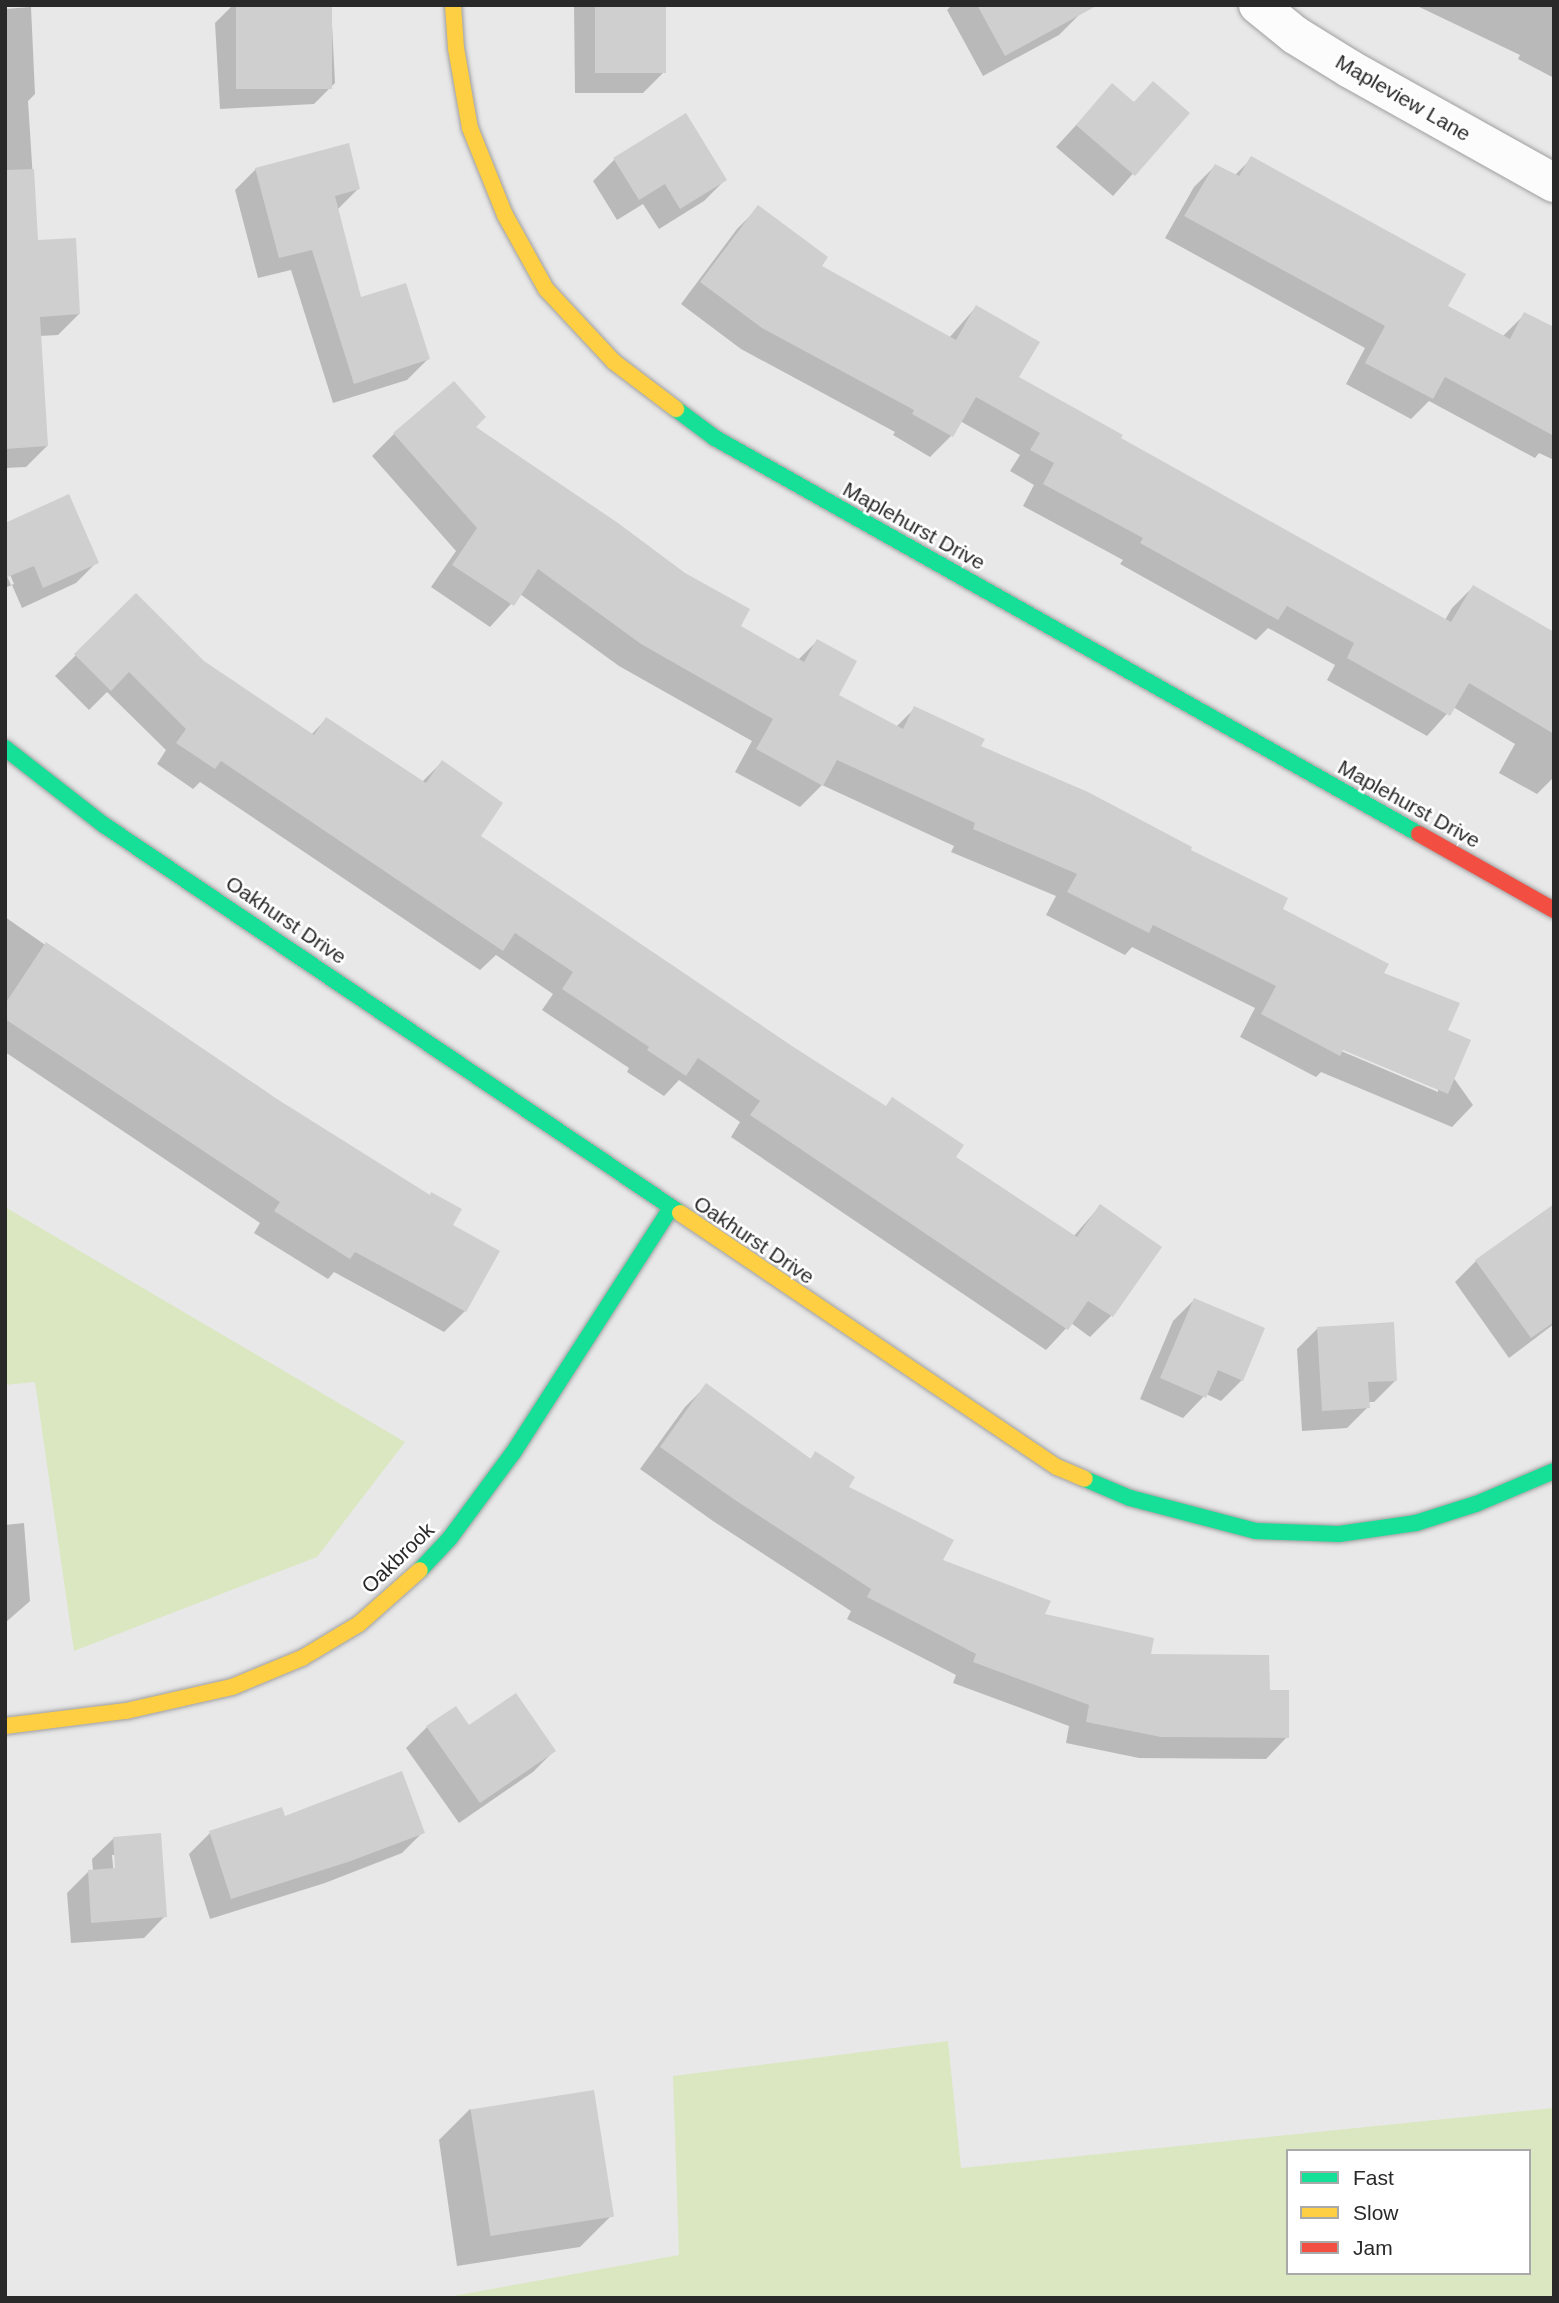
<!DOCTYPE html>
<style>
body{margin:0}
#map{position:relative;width:1559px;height:2303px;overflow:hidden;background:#e8e8e9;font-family:Helvetica,sans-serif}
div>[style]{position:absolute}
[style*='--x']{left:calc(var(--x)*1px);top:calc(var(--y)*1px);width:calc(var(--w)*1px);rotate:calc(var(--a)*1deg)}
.green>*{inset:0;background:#dae7c1}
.shadow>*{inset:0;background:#0003}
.building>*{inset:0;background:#cfcfcf;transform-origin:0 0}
.roads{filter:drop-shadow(0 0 2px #9f9fa0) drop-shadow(0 0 2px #9f9fa0)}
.street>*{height:38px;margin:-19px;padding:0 19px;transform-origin:19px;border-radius:19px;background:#fcfcfc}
.fast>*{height:16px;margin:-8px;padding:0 8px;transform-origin:8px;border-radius:8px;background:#16e098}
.slow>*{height:16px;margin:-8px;padding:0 8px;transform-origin:8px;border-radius:8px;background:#ffcf43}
.jam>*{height:16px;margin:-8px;padding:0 8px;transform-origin:8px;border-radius:8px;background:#f24e42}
span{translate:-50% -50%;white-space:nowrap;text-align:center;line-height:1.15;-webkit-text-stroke:5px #fff;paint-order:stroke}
.street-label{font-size:21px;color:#292929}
.frame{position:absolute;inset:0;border:7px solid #292929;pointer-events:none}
.legend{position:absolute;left:1286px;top:2149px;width:245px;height:126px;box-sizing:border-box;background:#fff;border:2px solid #a9a9a9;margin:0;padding:9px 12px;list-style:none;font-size:21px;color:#292929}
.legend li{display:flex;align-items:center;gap:14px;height:35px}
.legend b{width:35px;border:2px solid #a9a9a9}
</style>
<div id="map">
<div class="green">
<i style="clip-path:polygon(5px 1207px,405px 1442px,317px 1557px,74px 1651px,35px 1382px,5px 1385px)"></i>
<i style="clip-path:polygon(evenodd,948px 2041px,961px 2168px,1554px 2108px,1554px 2298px,442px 2298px,679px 2255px,673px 2076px,948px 2041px,1288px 2151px,1529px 2151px,1529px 2273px,1288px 2273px,1288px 2151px)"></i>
</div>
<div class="shadow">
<i style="clip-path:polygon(233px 5px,331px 5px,335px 83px,314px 104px,220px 109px,215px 23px)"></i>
<i style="clip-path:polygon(574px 5px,664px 5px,664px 72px,643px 93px,575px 93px)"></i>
<i style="clip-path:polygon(952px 5px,1075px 5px,1080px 14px,1059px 35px,983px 76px,947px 10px)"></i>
<i style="clip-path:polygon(1415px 5px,1554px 5px,1554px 78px,1518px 59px,1520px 55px)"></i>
<i style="clip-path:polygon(31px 7px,35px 94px,28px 101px,37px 242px,79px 314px,58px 335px,39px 336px,47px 446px,26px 467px,5px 468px,5px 9px)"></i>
<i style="clip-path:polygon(1112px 86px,1133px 104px,1187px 113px,1113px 196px,1056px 147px)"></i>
<i style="clip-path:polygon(686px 116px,725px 180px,704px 201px,659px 229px,643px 204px,617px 220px,593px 181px,614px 160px)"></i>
<i style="clip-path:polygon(1252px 158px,1446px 307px,1502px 337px,1525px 314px,1554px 329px,1554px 460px,1539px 453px,1535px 458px,1429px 401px,1411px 419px,1346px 384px,1365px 348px,1165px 238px,1194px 187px,1215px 166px,1234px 176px)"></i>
<i style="clip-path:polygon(256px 169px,359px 188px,337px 210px,360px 300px,428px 359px,407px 380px,333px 403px,291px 270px,258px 278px,235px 190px)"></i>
<i style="clip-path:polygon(758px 208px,819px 267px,949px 338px,976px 307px,1017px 378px,1119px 439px,1445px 620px,1452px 608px,1473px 587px,1554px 679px,1554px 777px,1537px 794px,1499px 773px,1515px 744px,1453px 707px,1427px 736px,1327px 680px,1335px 665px,1268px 628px,1256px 640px,1120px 564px,1123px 560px,1023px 506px,1034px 485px,1010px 471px,1020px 455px,960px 421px,951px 436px,930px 457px,893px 435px,895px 432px,741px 349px,681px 304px,737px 229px)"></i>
<i style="clip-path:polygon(evenodd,474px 427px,739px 626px,798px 660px,817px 641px,836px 695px,896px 727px,914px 709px,979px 747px,1188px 851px,1382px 974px,1446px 1031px,1453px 1077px,1473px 1105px,1452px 1127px,1321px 1072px,1316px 1077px,1240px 1037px,1255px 1008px,1132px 947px,1125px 955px,1046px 915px,1056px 896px,951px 852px,954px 846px,822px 785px,800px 807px,735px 772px,752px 741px,619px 666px,520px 594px,490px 627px,431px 587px,456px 551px,372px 456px,394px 434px,474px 427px,1336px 1045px,1438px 1088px,1438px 1092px,1334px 1048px,1336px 1045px)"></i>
<i style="clip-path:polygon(97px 562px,76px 583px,22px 608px,12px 585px,5px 588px,5px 572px,11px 585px,14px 584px,5px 563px)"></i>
<i style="clip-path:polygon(136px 595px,203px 663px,311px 735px,326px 719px,422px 782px,442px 762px,478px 836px,1073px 1237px,1100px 1206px,1159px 1247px,1111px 1316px,1090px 1337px,1071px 1323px,1046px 1350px,731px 1137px,740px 1122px,679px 1080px,664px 1096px,627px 1072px,629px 1068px,542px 1010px,553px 994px,496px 955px,480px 970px,200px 782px,193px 789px,157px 764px,166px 750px,107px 692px,89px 710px,55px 676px)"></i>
<i style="clip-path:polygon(5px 917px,450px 1226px,465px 1311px,444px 1332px,334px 1272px,328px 1279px,254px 1233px,260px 1223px,5px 1052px)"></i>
<i style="clip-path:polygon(1476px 1261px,1554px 1292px,1554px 1324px,1509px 1358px,1455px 1282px)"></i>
<i style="clip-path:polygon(1194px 1300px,1242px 1380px,1221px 1401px,1206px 1394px,1183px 1418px,1140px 1399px,1173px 1321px)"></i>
<i style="clip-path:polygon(1318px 1328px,1395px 1381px,1374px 1402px,1368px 1402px,1368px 1407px,1347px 1428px,1302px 1431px,1297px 1349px)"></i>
<i style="clip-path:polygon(706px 1386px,809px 1460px,816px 1454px,846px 1488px,941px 1561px,1043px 1616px,1149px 1656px,1268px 1691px,1287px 1737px,1266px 1759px,1139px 1758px,1066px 1743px,1069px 1726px,953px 1683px,956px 1675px,847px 1619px,851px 1611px,713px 1521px,640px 1469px,685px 1407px)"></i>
<i style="clip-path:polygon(24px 1523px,30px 1601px,5px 1623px,5px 1525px)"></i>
<i style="clip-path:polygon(427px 1727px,469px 1728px,554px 1751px,533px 1772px,459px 1823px,406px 1748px)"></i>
<i style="clip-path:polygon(284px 1819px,423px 1832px,402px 1853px,325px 1883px,210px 1919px,189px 1854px,210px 1833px)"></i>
<i style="clip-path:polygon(evenodd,114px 1838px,165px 1916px,144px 1938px,71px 1943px,67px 1893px,88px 1872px,93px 1871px,92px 1859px,114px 1838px,112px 1855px,116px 1855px,117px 1877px,114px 1877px,112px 1855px)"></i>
<i style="clip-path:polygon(470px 2109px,611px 2216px,580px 2247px,457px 2266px,439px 2140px)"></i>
</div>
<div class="building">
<i style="left:236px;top:5px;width:96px;height:84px"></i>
<i style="left:595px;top:5px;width:71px;height:68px"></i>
<i style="clip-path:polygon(977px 5px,1098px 5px,1005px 56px)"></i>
<i style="clip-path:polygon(1153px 81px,1190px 113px,1135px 176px,1076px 125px,1112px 83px,1134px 102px)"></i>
<i style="clip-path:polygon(686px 113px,727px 180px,680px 209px,665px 184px,639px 200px,613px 158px)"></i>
<i style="clip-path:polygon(349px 143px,360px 189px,335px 196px,361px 297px,406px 283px,430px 359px,354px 384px,312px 250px,279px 258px,255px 168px)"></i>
<i style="clip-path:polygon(1251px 156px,1466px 274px,1448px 306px,1510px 339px,1524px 312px,1554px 327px,1554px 436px,1445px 377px,1433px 399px,1365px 363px,1385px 326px,1184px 216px,1215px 164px,1239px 176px)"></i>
<i style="clip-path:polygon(34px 169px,38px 240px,76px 238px,80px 314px,40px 317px,48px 446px,5px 449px,5px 170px)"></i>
<i style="clip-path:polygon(758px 205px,828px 257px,822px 266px,956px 340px,976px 305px,1040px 342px,1019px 377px,1123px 435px,1121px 438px,1451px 622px,1473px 585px,1554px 632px,1554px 734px,1469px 683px,1450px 716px,1347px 658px,1354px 643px,1287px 606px,1278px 620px,1140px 543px,1143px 538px,1043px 484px,1054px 463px,1030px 450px,1040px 433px,976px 397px,953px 437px,912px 414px,914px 410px,762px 328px,700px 282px)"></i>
<i style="clip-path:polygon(454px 381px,486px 417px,476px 427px,618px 523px,685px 573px,750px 609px,741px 626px,804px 662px,817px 639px,857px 661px,839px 695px,903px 729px,914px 706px,985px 739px,981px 746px,1088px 792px,1192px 847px,1191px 850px,1288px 898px,1283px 909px,1389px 964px,1384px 973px,1460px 1003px,1448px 1030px,1471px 1040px,1448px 1094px,1343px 1050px,1340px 1056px,1261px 1014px,1276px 986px,1153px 925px,1149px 933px,1067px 892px,1077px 874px,973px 829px,975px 823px,837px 760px,823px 786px,756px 749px,773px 719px,641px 644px,538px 569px,514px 606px,452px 565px,477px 528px,393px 433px)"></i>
<i style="clip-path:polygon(69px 494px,99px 563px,43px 588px,34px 566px,5px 578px,5px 523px)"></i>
<i style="clip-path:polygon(136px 593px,204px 661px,314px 735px,326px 717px,426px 783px,442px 760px,503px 803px,481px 836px,795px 1048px,886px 1106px,892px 1097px,964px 1145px,956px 1157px,1077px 1237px,1100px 1204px,1162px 1247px,1113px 1317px,1088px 1301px,1068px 1330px,750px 1115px,760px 1101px,698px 1058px,686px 1076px,647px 1050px,649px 1047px,562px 989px,573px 972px,515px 933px,503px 951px,221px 761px,215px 769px,176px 743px,186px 729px,129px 672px,111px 691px,74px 654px)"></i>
<i style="clip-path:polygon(46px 942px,277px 1099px,430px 1195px,431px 1192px,462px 1209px,453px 1225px,500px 1251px,466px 1312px,355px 1252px,350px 1259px,274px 1211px,280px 1202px,5px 1019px,5px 1004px)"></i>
<i style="clip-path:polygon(1554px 1204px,1554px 1322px,1531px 1338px,1475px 1260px)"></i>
<i style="clip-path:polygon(1194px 1298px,1265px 1328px,1243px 1381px,1218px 1370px,1206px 1398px,1160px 1378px)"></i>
<i style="clip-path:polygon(1394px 1322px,1397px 1381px,1368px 1382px,1370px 1408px,1322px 1411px,1317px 1327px)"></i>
<i style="clip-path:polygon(706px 1383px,811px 1459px,815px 1451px,855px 1477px,849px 1487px,954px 1540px,943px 1560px,1051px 1601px,1045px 1614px,1154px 1638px,1151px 1654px,1269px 1655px,1270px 1690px,1289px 1690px,1289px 1738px,1161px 1737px,1086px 1722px,1089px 1705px,973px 1662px,976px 1654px,867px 1597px,871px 1589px,735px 1500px,660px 1447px)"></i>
<i style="clip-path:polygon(516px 1693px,556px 1751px,480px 1803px,426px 1726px,456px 1706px,469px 1725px)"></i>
<i style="clip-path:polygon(402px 1771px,425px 1833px,348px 1862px,231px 1899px,209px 1831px,282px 1807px,285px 1816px)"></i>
<i style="clip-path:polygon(161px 1833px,167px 1917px,91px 1923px,88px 1870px,115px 1868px,113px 1837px)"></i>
<i style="left:594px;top:2090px;width:128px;height:125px;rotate:81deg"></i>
</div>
<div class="roads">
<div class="street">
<i style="--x:1258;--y:5;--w:48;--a:39"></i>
<i style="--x:1295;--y:35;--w:65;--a:31.7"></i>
<i style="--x:1350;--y:69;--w:234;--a:29.2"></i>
</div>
<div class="fast">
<i style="--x:676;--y:409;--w:49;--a:36.6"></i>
<i style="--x:715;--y:438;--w:808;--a:29.36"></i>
<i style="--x:5;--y:748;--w:125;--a:37.9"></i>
<i style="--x:104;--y:825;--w:694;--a:33.96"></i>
<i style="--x:1085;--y:1479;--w:49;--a:22.9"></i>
<i style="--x:1130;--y:1498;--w:130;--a:14.7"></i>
<i style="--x:1256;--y:1531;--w:83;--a:2.1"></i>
<i style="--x:1339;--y:1534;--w:78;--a:-8.1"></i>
<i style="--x:1416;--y:1523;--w:63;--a:-17.6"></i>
<i style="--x:1476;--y:1504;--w:85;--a:-22.9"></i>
<i style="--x:420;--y:1570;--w:44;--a:-46.8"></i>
<i style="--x:450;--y:1538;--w:106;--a:-53.5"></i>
<i style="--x:513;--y:1453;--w:290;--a:-57.2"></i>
</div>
<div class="slow">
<i style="--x:453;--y:5;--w:43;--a:86"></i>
<i style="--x:456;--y:48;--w:81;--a:80.1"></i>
<i style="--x:470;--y:128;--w:94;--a:68.1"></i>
<i style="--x:505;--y:215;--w:85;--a:61"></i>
<i style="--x:546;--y:289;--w:100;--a:47"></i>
<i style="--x:614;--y:362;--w:78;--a:37.2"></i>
<i style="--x:680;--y:1213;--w:455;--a:34"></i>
<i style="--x:1057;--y:1467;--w:30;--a:23"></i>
<i style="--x:5;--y:1726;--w:122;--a:-7.1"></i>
<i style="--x:126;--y:1711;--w:109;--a:-12.8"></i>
<i style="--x:232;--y:1687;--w:76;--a:-22.5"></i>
<i style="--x:302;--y:1658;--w:66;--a:-30.8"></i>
<i style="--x:359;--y:1624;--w:81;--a:-41.5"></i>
</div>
<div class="jam">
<i style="--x:1419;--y:834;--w:155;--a:29.4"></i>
</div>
</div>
<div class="street-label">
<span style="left:1403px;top:98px;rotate:30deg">Mapleview Lane</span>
<span style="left:914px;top:526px;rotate:29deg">Maplehurst Drive</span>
<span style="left:1409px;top:804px;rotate:29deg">Maplehurst Drive</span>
<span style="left:286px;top:920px;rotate:34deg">Oakhurst Drive</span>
<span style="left:754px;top:1240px;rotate:34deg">Oakhurst Drive</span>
<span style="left:398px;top:1558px;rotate:-44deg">Oakbrook</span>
</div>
<div class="frame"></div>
<ul class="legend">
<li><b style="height:9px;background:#16e098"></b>Fast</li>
<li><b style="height:9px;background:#ffcf43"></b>Slow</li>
<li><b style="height:9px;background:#f24e42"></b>Jam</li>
</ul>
</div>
